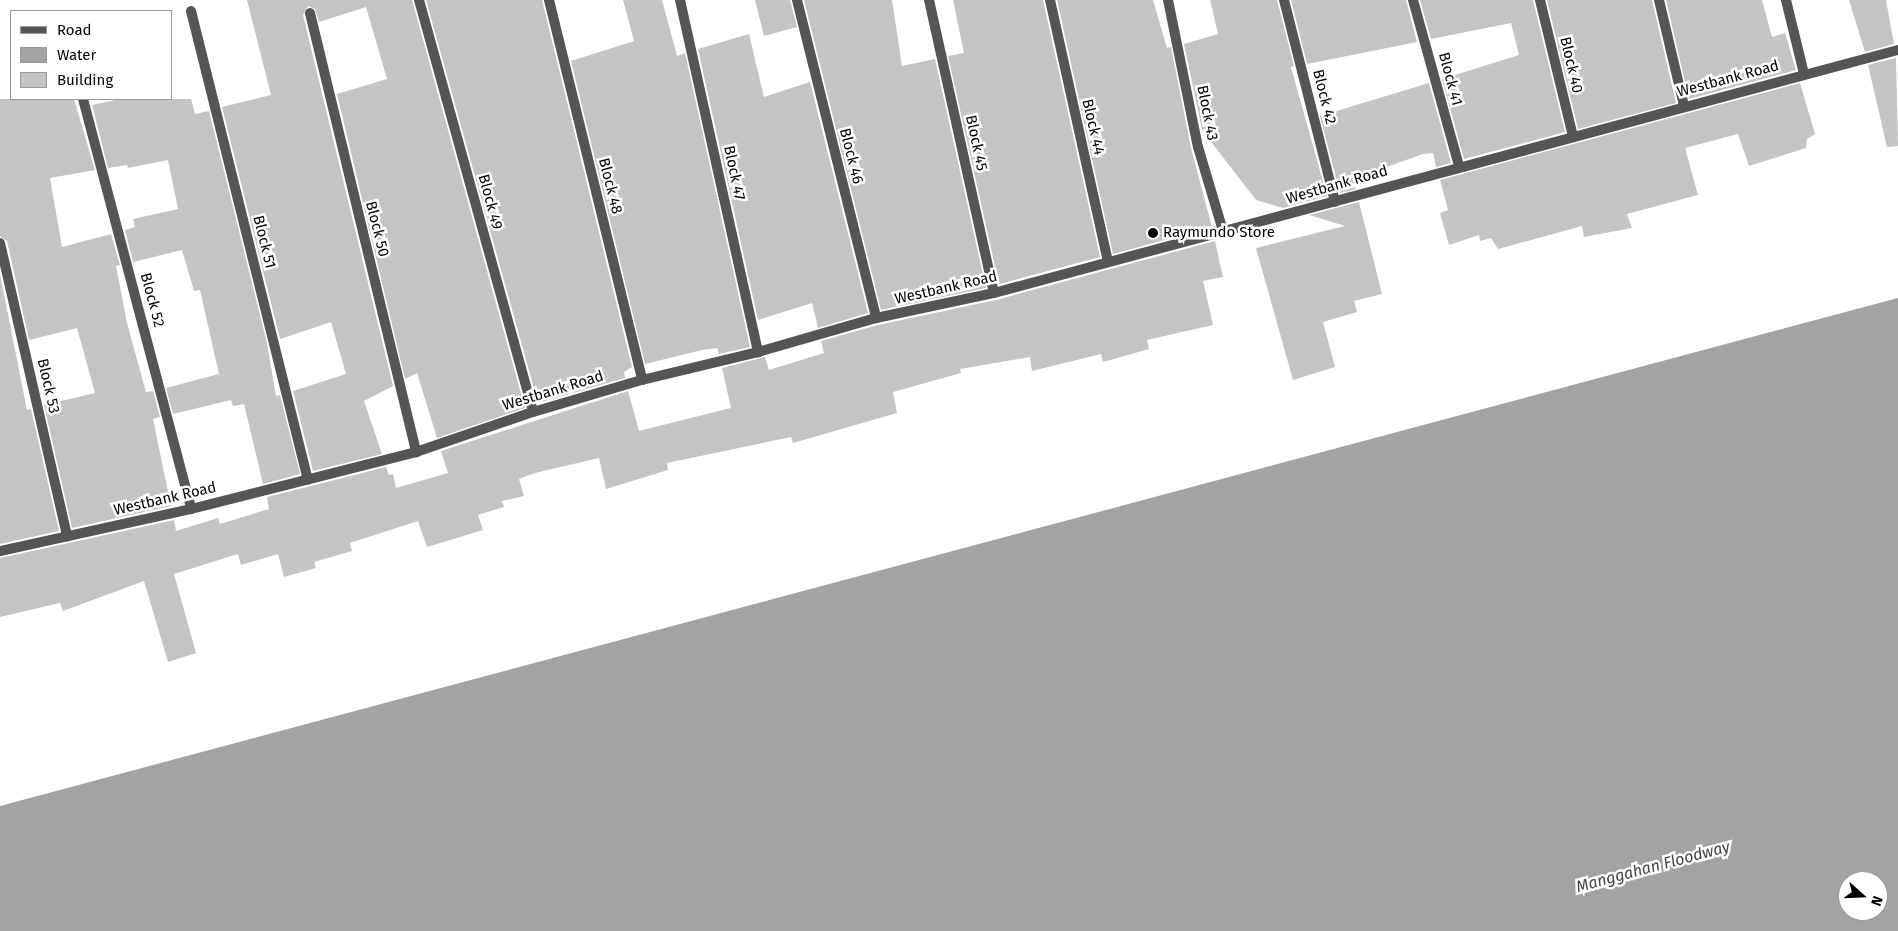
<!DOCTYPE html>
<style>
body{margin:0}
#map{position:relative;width:1898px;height:931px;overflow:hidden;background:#fff;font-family:"Fira Sans",sans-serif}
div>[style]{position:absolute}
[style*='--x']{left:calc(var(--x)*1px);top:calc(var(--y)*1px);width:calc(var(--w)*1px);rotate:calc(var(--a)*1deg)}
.water>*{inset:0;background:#a3a3a3}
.building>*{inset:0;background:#c4c4c4}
.minor>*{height:10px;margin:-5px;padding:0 5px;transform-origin:5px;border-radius:5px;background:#555}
.tertiary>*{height:10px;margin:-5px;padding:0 5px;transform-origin:5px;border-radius:5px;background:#555}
.dots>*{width:14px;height:14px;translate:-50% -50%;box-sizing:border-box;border:2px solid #fff;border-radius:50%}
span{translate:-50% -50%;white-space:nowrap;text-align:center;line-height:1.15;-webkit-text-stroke:5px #fff;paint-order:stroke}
.street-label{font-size:15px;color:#000}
.poi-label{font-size:15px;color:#000}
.left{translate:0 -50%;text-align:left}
.water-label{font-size:16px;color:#444;font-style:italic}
.legend{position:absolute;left:10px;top:10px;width:162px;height:90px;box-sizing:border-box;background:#fff;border:1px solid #999;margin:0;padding:6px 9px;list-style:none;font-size:15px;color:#000}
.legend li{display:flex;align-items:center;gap:10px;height:25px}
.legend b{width:25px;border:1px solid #999}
.north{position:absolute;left:1838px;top:871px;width:50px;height:50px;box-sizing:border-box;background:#fff;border:1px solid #999;border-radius:50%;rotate:110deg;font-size:14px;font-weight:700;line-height:20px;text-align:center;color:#000}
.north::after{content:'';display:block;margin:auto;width:18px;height:22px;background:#000;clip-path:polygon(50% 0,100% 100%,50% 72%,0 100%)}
</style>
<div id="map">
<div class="water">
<i style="clip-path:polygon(evenodd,1898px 298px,1898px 931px,0 931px,0 806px,1898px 298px,1848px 881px,1878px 881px,1878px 911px,1848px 911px,1848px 881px)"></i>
</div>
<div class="building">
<i style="clip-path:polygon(247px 0,412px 0,525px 408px,437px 438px,417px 373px,405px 379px,337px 94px,387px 79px,366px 7px,319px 22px,315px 9px,308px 6px,303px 15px,393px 386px,364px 401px,382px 454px,313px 471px,293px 391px,346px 374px,331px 322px,280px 339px,222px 107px,271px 95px)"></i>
<i style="clip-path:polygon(426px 0,542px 0,632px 367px,624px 372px,625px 378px,538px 403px)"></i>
<i style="clip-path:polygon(623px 0,662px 0,677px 56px,685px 53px,750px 347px,719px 354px,717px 348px,702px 350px,645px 364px,571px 61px,634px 41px)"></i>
<i style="clip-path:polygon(755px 0,790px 0,797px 27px,764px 36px)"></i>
<i style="clip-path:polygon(804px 0,892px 0,902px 66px,935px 59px,986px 288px,881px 310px)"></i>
<i style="clip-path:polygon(953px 0,1043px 0,1100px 257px,999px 284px,948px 56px,964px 53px)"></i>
<i style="clip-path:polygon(1057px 0,1153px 0,1167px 48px,1171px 47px,1191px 148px,1212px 227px,1113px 254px)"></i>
<i style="clip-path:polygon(1210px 0,1277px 0,1294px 66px,1291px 67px,1327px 196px,1283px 208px,1256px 200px,1202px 130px,1184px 44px,1218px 34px)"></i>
<i style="clip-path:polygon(1291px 0,1406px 0,1417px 42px,1307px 64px)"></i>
<i style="clip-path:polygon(1420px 0,1533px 0,1565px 132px,1464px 159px,1442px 79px,1519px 55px,1511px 23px,1431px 39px)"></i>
<i style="clip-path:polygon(1547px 0,1652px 0,1676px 103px,1578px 129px)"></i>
<i style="clip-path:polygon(1666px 0,1762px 0,1772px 37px,1785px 33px,1796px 70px,1689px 99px)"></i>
<i style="clip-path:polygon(1849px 0,1886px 0,1894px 44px,1865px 52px)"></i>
<i style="clip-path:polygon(749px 34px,764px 97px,810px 82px,868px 313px,818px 328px,812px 303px,758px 320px,698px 49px)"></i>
<i style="clip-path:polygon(1896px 58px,1898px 146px,1887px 147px,1868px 65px)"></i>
<i style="clip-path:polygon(1429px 83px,1451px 163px,1436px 167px,1433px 153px,1423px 154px,1353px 179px,1356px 189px,1340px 193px,1320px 116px)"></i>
<i style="clip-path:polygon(1800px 83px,1815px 134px,1807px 139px,1806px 148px,1749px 166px,1738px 134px,1685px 148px,1698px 195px,1627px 214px,1632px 228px,1584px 237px,1582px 226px,1498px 249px,1491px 238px,1480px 241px,1479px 235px,1449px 245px,1440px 213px,1448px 210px,1440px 180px)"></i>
<i style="clip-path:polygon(0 99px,74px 99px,95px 170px,50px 178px,62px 247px,111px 234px,120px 265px,116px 266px,127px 323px,146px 392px,153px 391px,160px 417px,153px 419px,171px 506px,72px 528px,44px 405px,95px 393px,77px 328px,29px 340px,7px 241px,0 236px)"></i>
<i style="clip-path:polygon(120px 99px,191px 99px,195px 114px,209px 111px,267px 343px,276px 396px,280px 395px,300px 474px,263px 484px,244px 404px,233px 406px,231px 400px,173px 414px,166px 388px,219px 374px,200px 290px,194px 291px,182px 250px,133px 262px,125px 230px,135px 227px,133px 219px,178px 209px,168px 160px,128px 168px,127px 165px,108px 168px,92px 105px)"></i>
<i style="clip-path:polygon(1359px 202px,1382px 294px,1354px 301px,1357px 312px,1323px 322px,1335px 367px,1293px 380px,1256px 248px,1345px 226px,1309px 215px)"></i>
<i style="clip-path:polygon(1215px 241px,1223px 277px,1203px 281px,1213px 325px,1147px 340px,1149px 349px,1103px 362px,1101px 354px,1032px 371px,1030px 357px,960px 369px,961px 373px,893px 392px,897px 413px,793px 443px,791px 437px,667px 463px,668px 470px,606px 489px,599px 458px,535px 473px,519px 479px,524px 496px,502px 501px,504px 507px,478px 515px,483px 530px,427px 547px,418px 521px,350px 543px,352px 551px,314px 562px,316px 568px,284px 577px,278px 554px,241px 565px,238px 554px,174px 574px,196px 653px,168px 662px,144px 581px,63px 611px,60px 603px,0 617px,0 558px,174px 520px,176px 531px,218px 518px,220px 524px,269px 509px,267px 497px,386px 467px,389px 475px,393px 474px,396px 488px,448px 473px,441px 451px,628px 391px,639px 431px,731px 408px,722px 368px,765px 357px,769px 370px,824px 353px,821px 341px,878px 325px,996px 300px)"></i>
<i style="clip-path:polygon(0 274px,27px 410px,31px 409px,59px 531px,0 544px)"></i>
</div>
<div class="minor">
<i style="--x:419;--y:0;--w:427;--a:74.5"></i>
<i style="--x:549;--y:0;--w:391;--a:76.2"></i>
<i style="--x:680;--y:0;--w:361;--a:77.5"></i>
<i style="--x:797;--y:0;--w:328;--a:76"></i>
<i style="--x:929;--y:0;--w:300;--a:77.5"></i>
<i style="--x:1050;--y:0;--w:267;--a:77.5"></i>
<i style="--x:1168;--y:0;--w:150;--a:78.5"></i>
<i style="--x:1198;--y:147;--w:88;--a:73.4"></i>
<i style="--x:1284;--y:0;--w:208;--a:75.8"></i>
<i style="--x:1413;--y:0;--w:172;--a:74.5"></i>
<i style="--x:1540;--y:0;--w:140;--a:76.4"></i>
<i style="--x:1659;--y:0;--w:109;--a:76.7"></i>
<i style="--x:1786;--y:0;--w:76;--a:76.3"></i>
<i style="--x:191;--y:11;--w:483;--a:76"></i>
<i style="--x:310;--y:13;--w:452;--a:76.4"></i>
<i style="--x:83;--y:99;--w:424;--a:75.2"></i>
<i style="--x:0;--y:243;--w:301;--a:77.1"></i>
</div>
<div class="tertiary">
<i style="--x:0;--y:551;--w:196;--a:-12.4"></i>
<i style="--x:191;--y:509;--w:232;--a:-14.2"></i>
<i style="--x:416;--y:452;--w:124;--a:-18.9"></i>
<i style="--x:533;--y:412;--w:114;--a:-16.4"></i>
<i style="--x:642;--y:380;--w:119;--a:-13.6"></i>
<i style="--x:758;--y:352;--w:123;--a:-16.1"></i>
<i style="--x:876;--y:318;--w:121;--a:-12"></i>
<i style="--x:994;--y:293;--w:936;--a:-15.05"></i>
</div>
<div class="dots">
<i style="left:1153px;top:233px;background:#000"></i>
</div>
<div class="street-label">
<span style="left:1571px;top:65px;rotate:77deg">Block 40</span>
<span style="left:1450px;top:79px;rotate:75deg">Block 41</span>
<span style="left:1728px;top:79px;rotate:-15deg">Westbank Road</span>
<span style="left:1324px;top:97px;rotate:76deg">Block 42</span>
<span style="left:1207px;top:113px;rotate:79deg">Block 43</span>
<span style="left:1093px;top:127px;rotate:77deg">Block 44</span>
<span style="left:976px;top:143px;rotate:78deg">Block 45</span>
<span style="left:851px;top:156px;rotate:76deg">Block 46</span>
<span style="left:734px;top:173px;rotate:78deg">Block 47</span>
<span style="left:1337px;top:185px;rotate:-16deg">Westbank Road</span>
<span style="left:610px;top:186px;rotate:76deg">Block 48</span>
<span style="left:490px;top:202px;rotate:75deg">Block 49</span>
<span style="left:377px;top:229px;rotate:76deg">Block 50</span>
<span style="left:264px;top:242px;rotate:76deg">Block 51</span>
<span style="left:946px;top:288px;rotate:-13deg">Westbank Road</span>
<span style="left:152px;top:300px;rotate:75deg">Block 52</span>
<span style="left:48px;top:386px;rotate:77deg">Block 53</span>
<span style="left:553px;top:391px;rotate:-17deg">Westbank Road</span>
<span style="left:165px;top:499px;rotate:-13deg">Westbank Road</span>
</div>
<div class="poi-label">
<span class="left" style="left:1163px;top:233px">Raymundo Store</span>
</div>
<div class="water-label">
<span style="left:1653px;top:867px;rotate:-15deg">Manggahan Floodway</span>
</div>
<ul class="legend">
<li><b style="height:6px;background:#555"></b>Road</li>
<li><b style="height:14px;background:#a3a3a3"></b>Water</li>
<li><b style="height:14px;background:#c4c4c4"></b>Building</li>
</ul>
<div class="north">N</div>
</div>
